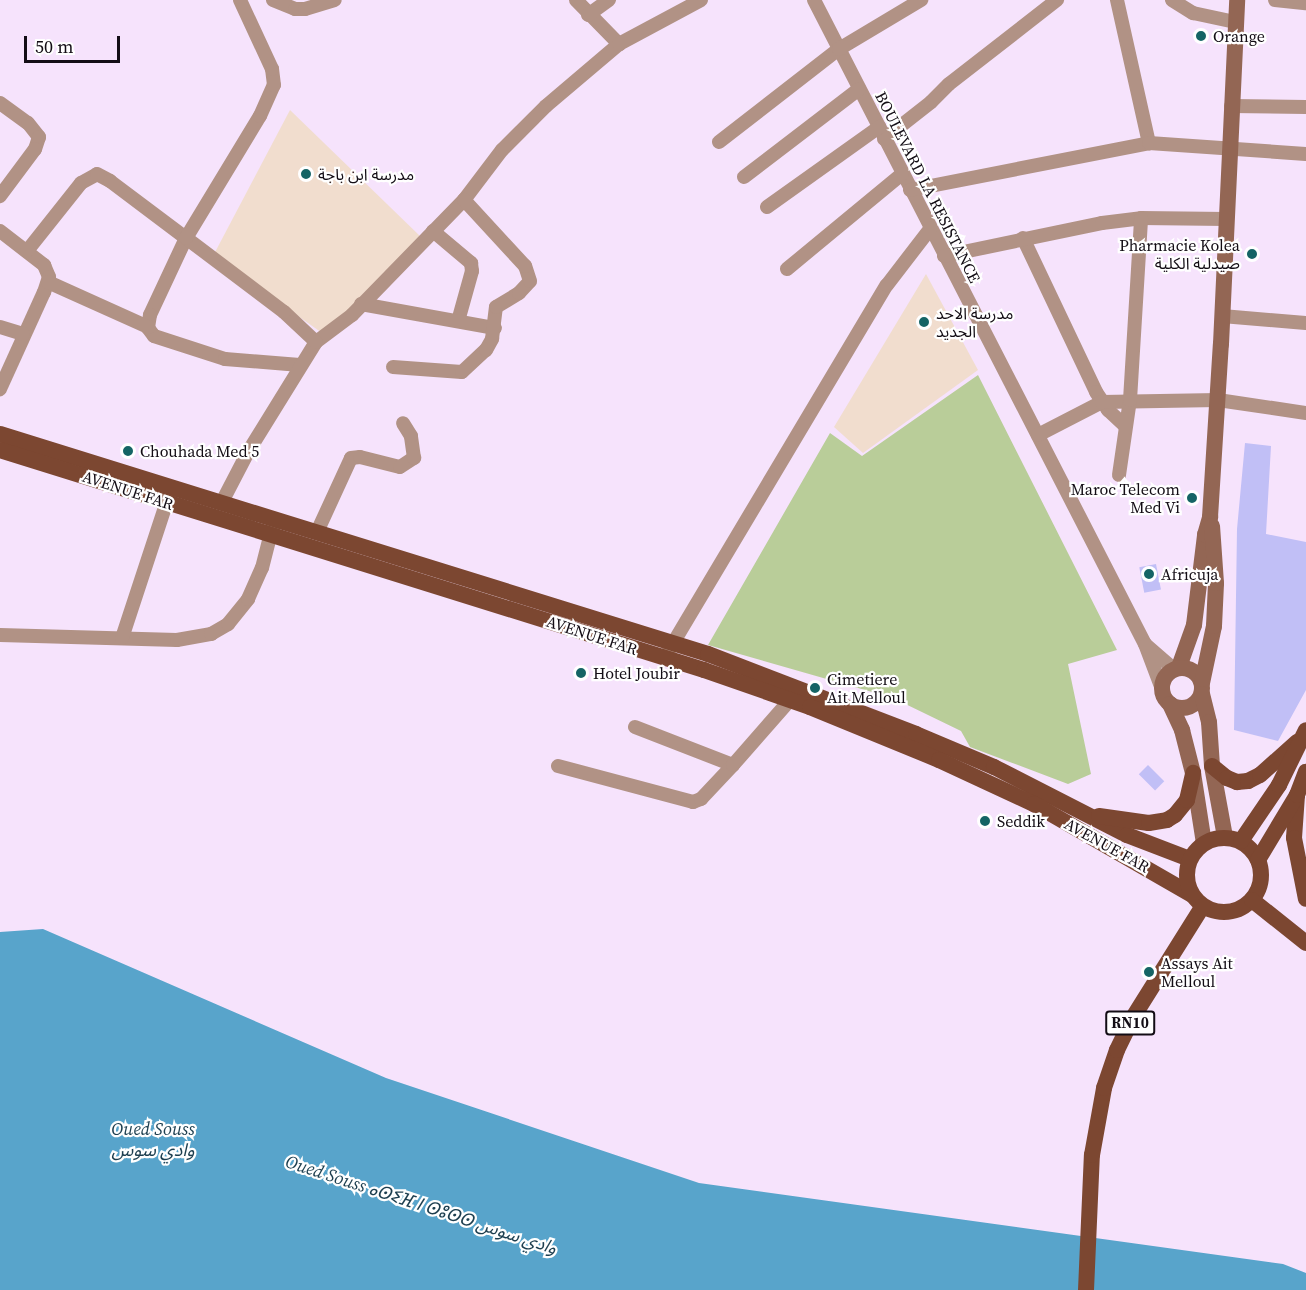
<!DOCTYPE html>
<meta charset="utf-8">
<style>
body{margin:0}
#map{position:relative;width:1306px;height:1290px;overflow:hidden;background:#f6e3fc;font-family:"Source Serif 4","Noto Sans Arabic","Noto Sans Tifinagh",serif}
div>[style]{position:absolute}
[style*='--x']{left:calc(var(--x)*1px);top:calc(var(--y)*1px);width:calc(var(--w)*1px);rotate:calc(var(--a)*1deg)}
.education>*{inset:0;background:#f1ddce}
.green>*{inset:0;background:#b9cd99}
.water>*{inset:0;background:#58a4cb}
.building>*{inset:0;background:#c1bff6;transform-origin:0 0}
.minor>*{height:14px;margin:-7px;padding:0 7px;transform-origin:7px;border-radius:7px;background:#b19285}
.secondary>*{height:16px;margin:-8px;padding:0 8px;transform-origin:8px;border-radius:8px;background:#936654}
.secondary>.ring{margin:-8px;padding:0;box-sizing:content-box;background:none;border:16px solid #936654;border-radius:50%}
.primary>*{height:16px;margin:-8px;padding:0 8px;transform-origin:8px;border-radius:8px;background:#7c4731}
.primary>.ring{margin:-8px;padding:0;box-sizing:content-box;background:none;border:16px solid #7c4731;border-radius:50%}
.dots>*{width:16px;height:16px;translate:-50% -50%;box-sizing:border-box;border:3px solid #fff;border-radius:50%}
span{translate:-50% -50%;white-space:nowrap;text-align:center;line-height:1.15;-webkit-text-stroke:4.5px #fff;paint-order:stroke}
.shield-label span{padding:2px 4px;background:#fff;border:2px solid;border-radius:4px;-webkit-text-stroke-width:0}
.shield-label{font-size:15px;color:#130d15;font-weight:700}
.poi-label{font-size:16px;color:#130d15}
.left{translate:0 -50%;text-align:left}
.right{translate:-100% -50%;text-align:right}
.street-label{font-size:16px;color:#130d15}
.water-label{font-size:18px;color:#1c3e4f;font-style:italic}
.scale{position:absolute;left:24px;top:36px;width:96px;height:27px;box-sizing:border-box;border:3px solid #130d15;border-top:0;padding-left:8px;font-size:18px;line-height:21px;white-space:nowrap;color:#130d15;-webkit-text-stroke:4px #fff;paint-order:stroke}
</style>
<div id="map">
<div class="education">
<i style="clip-path:polygon(290px 110px,422px 238px,325px 335px,213px 256px)"></i>
<i style="clip-path:polygon(926px 274px,978px 370px,863px 453px,834px 427px)"></i>
</div>
<div class="green">
<i style="clip-path:polygon(978px 375px,1117px 650px,1068px 664px,1091px 774px,1068px 784px,970px 747px,961px 731px,893px 698px,708px 645px,830px 433px,862px 456px)"></i>
</div>
<div class="water">
<i style="clip-path:polygon(43px 929px,386px 1078px,699px 1183px,1283px 1264px,1306px 1273px,1306px 1290px,0 1290px,0 932px)"></i>
</div>
<div class="building">
<i style="clip-path:polygon(1245px 443px,1271px 446px,1266px 534px,1306px 542px,1306px 690px,1278px 741px,1234px 730px,1237px 529px)"></i>
<i style="left:1156px;top:564px;width:26px;height:17px;rotate:79deg"></i>
<i style="left:1148px;top:765px;width:23px;height:13px;rotate:45deg"></i>
</div>
<div class="minor">
<i style="--x:273;--y:0;--w:24;--a:22"></i>
<i style="--x:295;--y:9;--w:10;--a:0"></i>
<i style="--x:305;--y:9;--w:31;--a:-17"></i>
<i style="--x:576;--y:0;--w:62;--a:45.7"></i>
<i style="--x:814;--y:0;--w:724;--a:62.8"></i>
<i style="--x:1145;--y:644;--w:48;--a:69.3"></i>
<i style="--x:1117;--y:0;--w:147;--a:77.4"></i>
<i style="--x:1172;--y:0;--w:25;--a:32"></i>
<i style="--x:1193;--y:13;--w:43;--a:12.1"></i>
<i style="--x:1275;--y:0;--w:31;--a:6"></i>
<i style="--x:588;--y:15;--w:26;--a:-36"></i>
<i style="--x:0;--y:103;--w:34;--a:36"></i>
<i style="--x:28;--y:123;--w:18;--a:52"></i>
<i style="--x:39;--y:137;--w:13;--a:108"></i>
<i style="--x:35;--y:149;--w:59;--a:126.7"></i>
<i style="--x:1231;--y:106;--w:75;--a:0.8"></i>
<i style="--x:884;--y:139;--w:60;--a:-38.2"></i>
<i style="--x:931;--y:102;--w:25;--a:-45"></i>
<i style="--x:949;--y:84;--w:137;--a:-37.9"></i>
<i style="--x:719;--y:142;--w:152;--a:-37.8"></i>
<i style="--x:839;--y:49;--w:96;--a:-30.9"></i>
<i style="--x:744;--y:177;--w:145;--a:-37.4"></i>
<i style="--x:910;--y:190;--w:244;--a:-11.1"></i>
<i style="--x:1149;--y:143;--w:157;--a:4"></i>
<i style="--x:767;--y:207;--w:138;--a:-35.5"></i>
<i style="--x:0;--y:231;--w:56;--a:37.7"></i>
<i style="--x:44;--y:265;--w:13;--a:67"></i>
<i style="--x:49;--y:277;--w:16;--a:108"></i>
<i style="--x:44;--y:292;--w:107;--a:114.4"></i>
<i style="--x:433;--y:231;--w:50;--a:40.1"></i>
<i style="--x:471;--y:263;--w:8;--a:83"></i>
<i style="--x:472;--y:271;--w:52;--a:105.6"></i>
<i style="--x:1023;--y:238;--w:170;--a:64.6"></i>
<i style="--x:1096;--y:392;--w:22;--a:56"></i>
<i style="--x:1108;--y:410;--w:23;--a:43"></i>
<i style="--x:27;--y:251;--w:87;--a:-51.5"></i>
<i style="--x:81;--y:183;--w:18;--a:-29"></i>
<i style="--x:97;--y:174;--w:15;--a:28"></i>
<i style="--x:110;--y:181;--w:95;--a:36.9"></i>
<i style="--x:186;--y:238;--w:85;--a:115.1"></i>
<i style="--x:150;--y:315;--w:13;--a:99"></i>
<i style="--x:148;--y:328;--w:10;--a:53"></i>
<i style="--x:154;--y:336;--w:75;--a:17.9"></i>
<i style="--x:225;--y:359;--w:75;--a:4.6"></i>
<i style="--x:944;--y:256;--w:161;--a:-11.8"></i>
<i style="--x:1102;--y:223;--w:39;--a:-7"></i>
<i style="--x:1141;--y:218;--w:85;--a:0.7"></i>
<i style="--x:787;--y:269;--w:149;--a:-39.6"></i>
<i style="--x:48;--y:282;--w:110;--a:24.2"></i>
<i style="--x:361;--y:304;--w:136;--a:10.2"></i>
<i style="--x:1222;--y:316;--w:84;--a:4.8"></i>
<i style="--x:0;--y:327;--w:24;--a:17"></i>
<i style="--x:316;--y:342;--w:45;--a:-36.9"></i>
<i style="--x:352;--y:315;--w:161;--a:-45.8"></i>
<i style="--x:464;--y:200;--w:63;--a:-52.8"></i>
<i style="--x:502;--y:150;--w:62;--a:-45"></i>
<i style="--x:546;--y:106;--w:96;--a:-40.3"></i>
<i style="--x:619;--y:44;--w:93;--a:-28.2"></i>
<i style="--x:393;--y:367;--w:69;--a:4.1"></i>
<i style="--x:462;--y:372;--w:33;--a:-43"></i>
<i style="--x:486;--y:350;--w:13;--a:-61"></i>
<i style="--x:492;--y:339;--w:32;--a:-83"></i>
<i style="--x:496;--y:307;--w:27;--a:-31"></i>
<i style="--x:519;--y:293;--w:16;--a:-47"></i>
<i style="--x:530;--y:281;--w:16;--a:-108"></i>
<i style="--x:525;--y:266;--w:90;--a:-132.7"></i>
<i style="--x:1038;--y:435;--w:72;--a:-27.3"></i>
<i style="--x:1102;--y:402;--w:116;--a:-1"></i>
<i style="--x:1218;--y:400;--w:89;--a:8.4"></i>
<i style="--x:1119;--y:475;--w:76;--a:-81.7"></i>
<i style="--x:1130;--y:400;--w:182;--a:-86.5"></i>
<i style="--x:222;--y:502;--w:56;--a:-62.5"></i>
<i style="--x:248;--y:452;--w:129;--a:-58.3"></i>
<i style="--x:316;--y:342;--w:44;--a:-136.8"></i>
<i style="--x:284;--y:312;--w:123;--a:-142.9"></i>
<i style="--x:186;--y:238;--w:143;--a:-58.8"></i>
<i style="--x:260;--y:116;--w:34;--a:-66"></i>
<i style="--x:274;--y:85;--w:16;--a:-97"></i>
<i style="--x:272;--y:69;--w:76;--a:-114.9"></i>
<i style="--x:317;--y:532;--w:81;--a:-65.3"></i>
<i style="--x:351;--y:458;--w:9;--a:-6"></i>
<i style="--x:360;--y:457;--w:41;--a:14"></i>
<i style="--x:400;--y:467;--w:17;--a:-33"></i>
<i style="--x:414;--y:458;--w:22;--a:-98"></i>
<i style="--x:411;--y:436;--w:15;--a:-122"></i>
<i style="--x:0;--y:635;--w:177;--a:1.6"></i>
<i style="--x:177;--y:640;--w:35;--a:-10"></i>
<i style="--x:211;--y:634;--w:20;--a:-30"></i>
<i style="--x:228;--y:624;--w:32;--a:-51"></i>
<i style="--x:248;--y:599;--w:34;--a:-66"></i>
<i style="--x:262;--y:568;--w:44;--a:-75.7"></i>
<i style="--x:122;--y:638;--w:154;--a:-71.8"></i>
<i style="--x:1146;--y:645;--w:37;--a:41"></i>
<i style="--x:669;--y:650;--w:425;--a:-59.2"></i>
<i style="--x:887;--y:285;--w:71;--a:-52.5"></i>
<i style="--x:635;--y:727;--w:105;--a:21.2"></i>
<i style="--x:558;--y:766;--w:140;--a:14.9"></i>
<i style="--x:693;--y:802;--w:9;--a:-21"></i>
<i style="--x:701;--y:799;--w:47;--a:-46.7"></i>
<i style="--x:733;--y:765;--w:86;--a:-48.8"></i>
</div>
<div class="secondary">
<i style="--x:1179;--y:667;--w:45;--a:-70.3"></i>
<i style="--x:1194;--y:625;--w:91;--a:-83"></i>
<i style="--x:1205;--y:535;--w:19;--a:-74"></i>
<i style="--x:1210;--y:517;--w:173;--a:-86.4"></i>
<i style="--x:1221;--y:344;--w:344;--a:-87.3"></i>
<i class="ring" style="left:1162px;top:668px;width:24px;height:24px"></i>
<i style="--x:1202;--y:683;--w:58;--a:-78.1"></i>
<i style="--x:1214;--y:626;--w:43;--a:-87.3"></i>
<i style="--x:1216;--y:583;--w:57;--a:-94"></i>
<i style="--x:1202;--y:694;--w:29;--a:76"></i>
<i style="--x:1209;--y:722;--w:44;--a:86.1"></i>
<i style="--x:1212;--y:766;--w:72;--a:79.6"></i>
<i style="--x:1170;--y:704;--w:29;--a:65"></i>
<i style="--x:1182;--y:730;--w:44;--a:75.7"></i>
<i style="--x:1193;--y:773;--w:71;--a:81.1"></i>
</div>
<div class="primary">
<i style="--x:0;--y:434;--w:741;--a:17.26"></i>
<i style="--x:708;--y:654;--w:223;--a:21"></i>
<i style="--x:916;--y:734;--w:85;--a:22.9"></i>
<i style="--x:994;--y:767;--w:149;--a:27.1"></i>
<i style="--x:1127;--y:835;--w:67;--a:20.9"></i>
<i style="--x:0;--y:450;--w:738;--a:17.35"></i>
<i style="--x:704;--y:670;--w:112;--a:19.2"></i>
<i style="--x:810;--y:707;--w:139;--a:22.3"></i>
<i style="--x:939;--y:760;--w:105;--a:24.9"></i>
<i style="--x:1034;--y:804;--w:182;--a:29.9"></i>
<i style="--x:1212;--y:766;--w:19;--a:39"></i>
<i style="--x:1227;--y:778;--w:11;--a:22"></i>
<i style="--x:1237;--y:782;--w:11;--a:-5"></i>
<i style="--x:1248;--y:781;--w:13;--a:-27"></i>
<i style="--x:1260;--y:775;--w:50;--a:-41.7"></i>
<i style="--x:1297;--y:795;--w:43;--a:94"></i>
<i style="--x:1294;--y:838;--w:62;--a:78.9"></i>
<i style="--x:1099;--y:816;--w:50;--a:8"></i>
<i style="--x:1149;--y:823;--w:18;--a:-9"></i>
<i style="--x:1167;--y:820;--w:9;--a:-32"></i>
<i style="--x:1175;--y:815;--w:19;--a:-51"></i>
<i style="--x:1187;--y:800;--w:28;--a:-77"></i>
<i class="ring" style="left:1187px;top:838px;width:58px;height:58px"></i>
<i style="--x:1241;--y:841;--w:68;--a:-55.8"></i>
<i style="--x:1279;--y:785;--w:61;--a:-63.9"></i>
<i style="--x:1258;--y:860;--w:76;--a:-59"></i>
<i style="--x:1297;--y:795;--w:25;--a:-69"></i>
<i style="--x:1252;--y:900;--w:69;--a:38.5"></i>
<i style="--x:1086;--y:1290;--w:135;--a:-87.5"></i>
<i style="--x:1092;--y:1155;--w:68;--a:-79.8"></i>
<i style="--x:1104;--y:1088;--w:40;--a:-71.1"></i>
<i style="--x:1117;--y:1050;--w:34;--a:-64"></i>
<i style="--x:1132;--y:1019;--w:133;--a:-57.9"></i>
</div>
<div class="dots">
<i style="left:1201px;top:36px;background:#156465"></i>
<i style="left:306px;top:174px;background:#156465"></i>
<i style="left:1252px;top:254px;background:#156465"></i>
<i style="left:924px;top:322px;background:#156465"></i>
<i style="left:128px;top:451px;background:#156465"></i>
<i style="left:1192px;top:498px;background:#156465"></i>
<i style="left:1149px;top:574px;background:#156465"></i>
<i style="left:581px;top:673px;background:#156465"></i>
<i style="left:815px;top:688px;background:#156465"></i>
<i style="left:985px;top:821px;background:#156465"></i>
<i style="left:1149px;top:972px;background:#156465"></i>
</div>
<div class="shield-label">
<span style="left:1130px;top:1023px">RN10</span>
</div>
<div class="poi-label">
<span class="left" style="left:1213px;top:36px">Orange</span>
<span class="left" style="left:318px;top:174px">مدرسة ابن باجة</span>
<span class="right" style="left:1240px;top:254px">Pharmacie Kolea<br>صيدلية الكلية</span>
<span class="left" style="left:936px;top:322px">مدرسة الاحد<br>الجديد</span>
<span class="left" style="left:140px;top:451px">Chouhada Med 5</span>
<span class="right" style="left:1180px;top:498px">Maroc Telecom<br>Med Vi</span>
<span class="left" style="left:1161px;top:574px">Africuja</span>
<span class="left" style="left:593px;top:673px">Hotel Joubir</span>
<span class="left" style="left:827px;top:688px">Cimetiere<br>Ait Melloul</span>
<span class="left" style="left:997px;top:821px">Seddik</span>
<span class="left" style="left:1161px;top:972px">Assays Ait<br>Melloul</span>
</div>
<div class="street-label">
<span style="left:928px;top:187px;rotate:63deg">BOULEVARD LA RESISTANCE</span>
<span style="left:128px;top:490px;rotate:18deg">AVENUE FAR</span>
<span style="left:592px;top:635px;rotate:18deg">AVENUE FAR</span>
<span style="left:1107px;top:845px;rotate:29deg">AVENUE FAR</span>
</div>
<div class="water-label">
<span style="left:153px;top:1140px">Oued Souss<br>وادي سوس</span>
<span style="left:421px;top:1205px;rotate:18deg">Oued Souss ⴰⵙⵉⴼ ⵏ ⵙⵓⵙⵙ وادي سوس</span>
</div>
<div class="scale">50 m</div>
</div>
